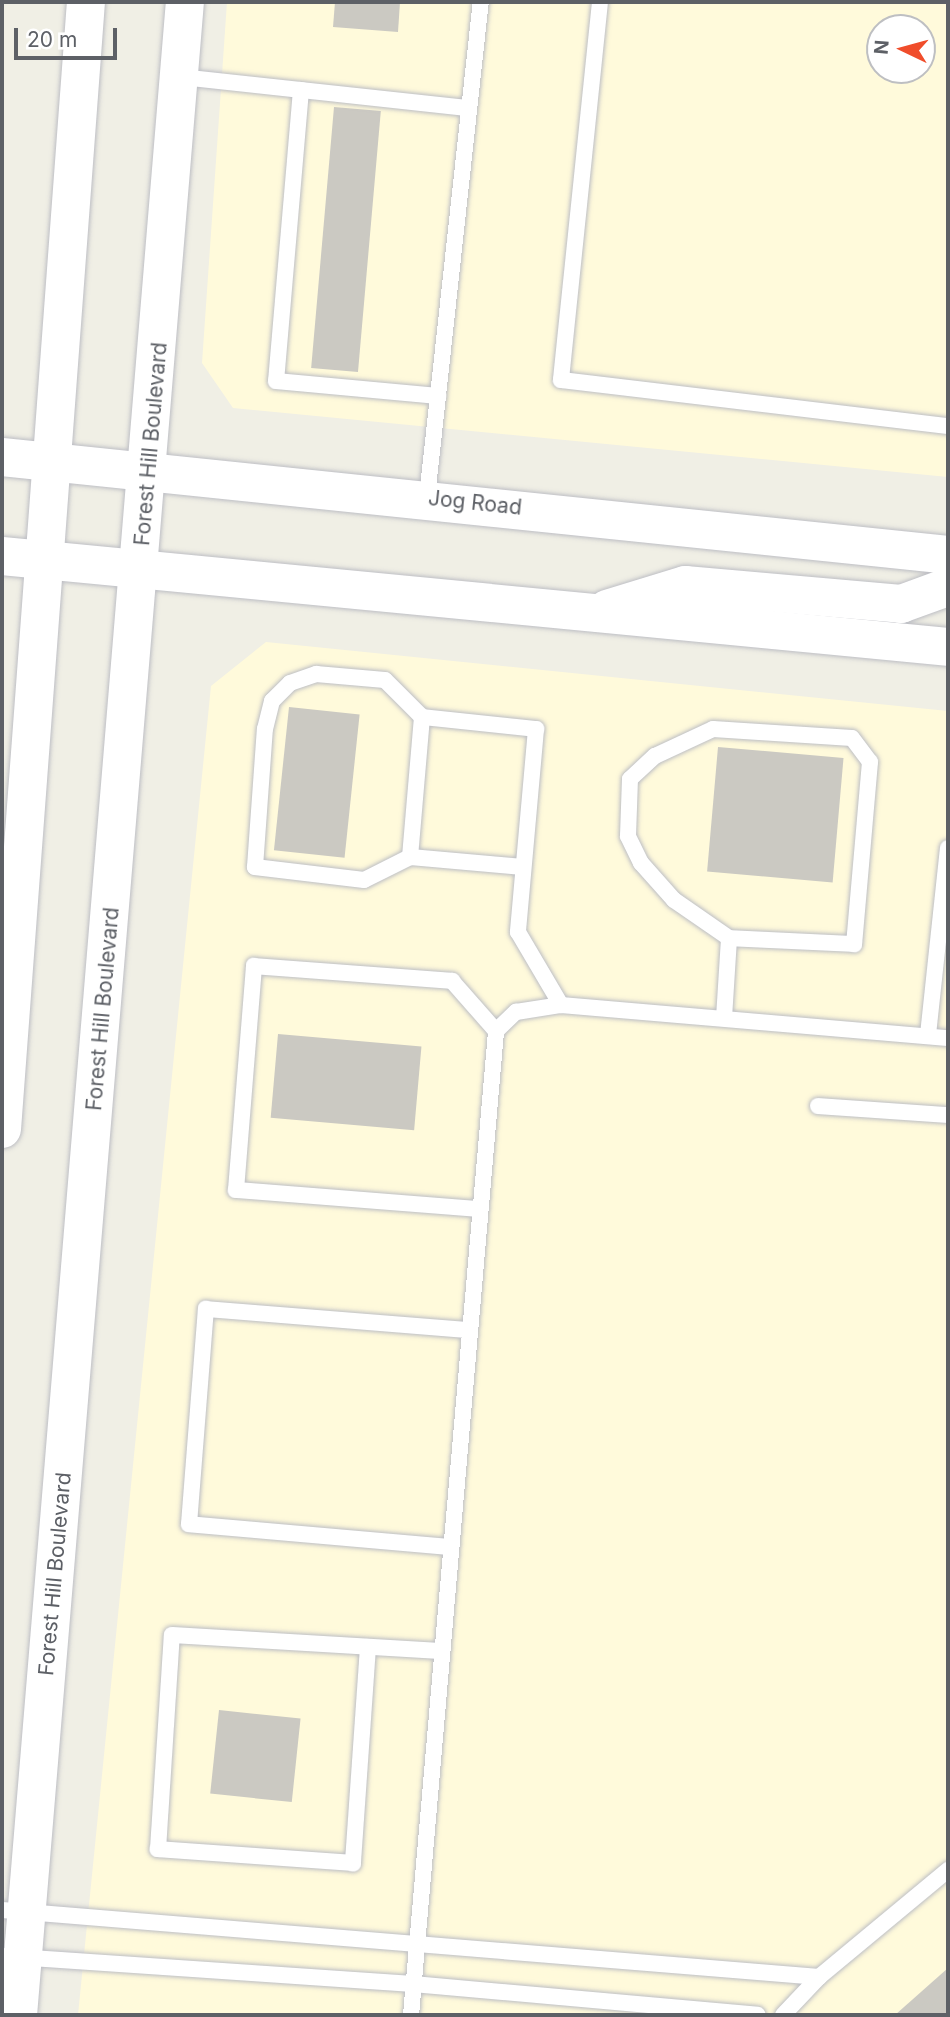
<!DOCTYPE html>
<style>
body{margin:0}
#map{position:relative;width:950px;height:2017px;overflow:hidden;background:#f0efe5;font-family:Inter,sans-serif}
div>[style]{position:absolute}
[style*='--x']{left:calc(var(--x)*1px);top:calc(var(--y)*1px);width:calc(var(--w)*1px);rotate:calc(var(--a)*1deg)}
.commercial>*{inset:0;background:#fffadb}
.building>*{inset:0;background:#cbc9c2;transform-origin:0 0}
.roads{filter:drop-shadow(0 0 2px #bdbec4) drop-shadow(0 0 2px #bdbec4)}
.service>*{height:16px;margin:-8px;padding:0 8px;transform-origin:8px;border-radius:8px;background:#fff}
.secondary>*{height:38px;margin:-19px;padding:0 19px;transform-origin:19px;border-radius:19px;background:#fff}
span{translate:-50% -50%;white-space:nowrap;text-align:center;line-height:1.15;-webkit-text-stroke:5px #fff;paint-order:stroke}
.street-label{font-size:21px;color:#5d6066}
.frame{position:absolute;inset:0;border:4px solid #5d6066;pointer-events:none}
.north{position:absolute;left:866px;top:14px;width:70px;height:70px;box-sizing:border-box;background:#fff;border:2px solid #bebfc2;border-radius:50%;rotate:275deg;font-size:19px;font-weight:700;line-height:28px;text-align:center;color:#5d6066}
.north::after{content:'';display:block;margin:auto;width:24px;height:32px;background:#f04d2b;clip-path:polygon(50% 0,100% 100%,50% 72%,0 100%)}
.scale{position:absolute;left:14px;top:28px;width:103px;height:32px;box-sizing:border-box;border:4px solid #5d6066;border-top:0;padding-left:9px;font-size:21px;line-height:24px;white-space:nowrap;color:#5d6066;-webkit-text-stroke:5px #fff;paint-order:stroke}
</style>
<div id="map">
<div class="commercial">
<i style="clip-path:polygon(evenodd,227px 2px,948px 2px,948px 477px,233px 408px,202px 363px,227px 2px,880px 28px,922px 28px,922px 70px,880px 70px,880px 28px)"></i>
<i style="clip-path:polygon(266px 642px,948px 711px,948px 2015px,78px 2015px,211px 686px)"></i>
</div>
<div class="building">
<i style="clip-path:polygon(335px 2px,400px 2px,398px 32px,333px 27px)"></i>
<i style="left:334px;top:107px;width:47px;height:262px;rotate:5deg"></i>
<i style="left:289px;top:707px;width:71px;height:144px;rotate:6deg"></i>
<i style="left:718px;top:747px;width:126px;height:125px;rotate:5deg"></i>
<i style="left:278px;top:1034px;width:144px;height:84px;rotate:5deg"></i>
<i style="left:219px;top:1710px;width:82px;height:84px;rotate:6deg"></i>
<i style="clip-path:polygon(948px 1968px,948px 2015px,895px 2015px)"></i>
</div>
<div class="roads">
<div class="service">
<i style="--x:600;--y:2;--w:380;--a:95.9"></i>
<i style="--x:561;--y:380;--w:390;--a:6.8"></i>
<i style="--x:181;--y:77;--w:289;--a:6.2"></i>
<i style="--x:301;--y:90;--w:292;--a:94.9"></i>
<i style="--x:276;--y:381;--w:163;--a:5.3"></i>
<i style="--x:427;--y:497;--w:498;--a:-83.8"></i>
<i style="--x:410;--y:857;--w:51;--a:153.4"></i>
<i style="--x:364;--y:880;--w:110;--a:-173.2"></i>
<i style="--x:255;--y:867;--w:138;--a:-85.9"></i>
<i style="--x:265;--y:729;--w:29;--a:-76"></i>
<i style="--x:272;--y:701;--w:25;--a:-45"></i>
<i style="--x:290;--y:683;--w:28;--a:-19"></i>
<i style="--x:316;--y:674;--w:69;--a:5"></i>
<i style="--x:385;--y:680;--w:52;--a:45"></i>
<i style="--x:523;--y:867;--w:113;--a:-174.9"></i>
<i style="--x:410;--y:857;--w:141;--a:-85.1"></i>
<i style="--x:422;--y:717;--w:115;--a:6"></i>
<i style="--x:536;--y:729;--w:204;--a:95.1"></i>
<i style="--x:518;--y:932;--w:85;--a:59.5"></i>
<i style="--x:724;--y:1018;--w:80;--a:-86.4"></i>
<i style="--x:729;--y:938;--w:67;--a:-145.4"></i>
<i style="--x:674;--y:900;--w:50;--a:-131.7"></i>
<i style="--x:641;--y:863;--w:30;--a:-116"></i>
<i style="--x:628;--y:836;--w:57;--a:-88"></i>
<i style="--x:630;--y:779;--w:34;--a:-43"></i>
<i style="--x:655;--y:756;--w:64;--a:-25"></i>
<i style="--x:713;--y:729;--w:139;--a:3.7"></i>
<i style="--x:852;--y:738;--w:30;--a:53"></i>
<i style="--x:870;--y:762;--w:183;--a:95"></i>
<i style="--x:854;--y:944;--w:125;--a:-177.3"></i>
<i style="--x:928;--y:1035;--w:188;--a:-83.9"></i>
<i style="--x:818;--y:1106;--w:130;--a:4"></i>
<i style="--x:478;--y:1209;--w:243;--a:-175.5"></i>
<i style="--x:236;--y:1190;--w:225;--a:-85.4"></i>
<i style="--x:254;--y:966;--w:199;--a:4.3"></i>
<i style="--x:452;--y:981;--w:67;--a:48.7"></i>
<i style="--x:450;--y:1547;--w:262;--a:-175"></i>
<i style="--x:189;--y:1524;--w:216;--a:-85.5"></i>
<i style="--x:206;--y:1309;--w:263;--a:4.6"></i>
<i style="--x:368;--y:1647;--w:217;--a:94"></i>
<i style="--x:353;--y:1863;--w:196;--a:-175.9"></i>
<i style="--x:158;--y:1849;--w:214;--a:-86.3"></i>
<i style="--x:172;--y:1635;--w:269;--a:3.4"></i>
<i style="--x:2;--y:1910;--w:820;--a:4.69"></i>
<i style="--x:2;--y:1956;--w:412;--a:3.9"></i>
<i style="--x:413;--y:1984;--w:346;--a:5.1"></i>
<i style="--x:411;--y:2015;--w:988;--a:-85.06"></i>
<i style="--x:496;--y:1031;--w:28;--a:-44"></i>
<i style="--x:516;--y:1012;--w:46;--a:-8.8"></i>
<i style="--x:561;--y:1005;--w:388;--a:4.9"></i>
<i style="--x:783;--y:2015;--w:52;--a:-46.5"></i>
<i style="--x:819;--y:1977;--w:168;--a:-39.7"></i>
</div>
<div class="secondary">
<i style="--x:2;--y:457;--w:951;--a:5.91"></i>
<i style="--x:2;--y:556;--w:950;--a:5.49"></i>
<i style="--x:607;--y:609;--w:82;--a:-17.1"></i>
<i style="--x:685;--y:585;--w:217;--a:5"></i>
<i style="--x:901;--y:604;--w:50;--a:-19.9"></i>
<i style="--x:2;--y:1129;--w:1130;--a:-85.74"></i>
<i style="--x:18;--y:2015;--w:2020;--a:-85.26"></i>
</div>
</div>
<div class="street-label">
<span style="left:151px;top:444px;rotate:-85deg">Forest Hill Boulevard</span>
<span style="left:475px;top:503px;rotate:6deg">Jog Road</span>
<span style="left:103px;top:1009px;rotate:-85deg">Forest Hill Boulevard</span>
<span style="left:55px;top:1574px;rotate:-85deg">Forest Hill Boulevard</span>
</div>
<div class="frame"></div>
<div class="north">N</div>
<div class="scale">20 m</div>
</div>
